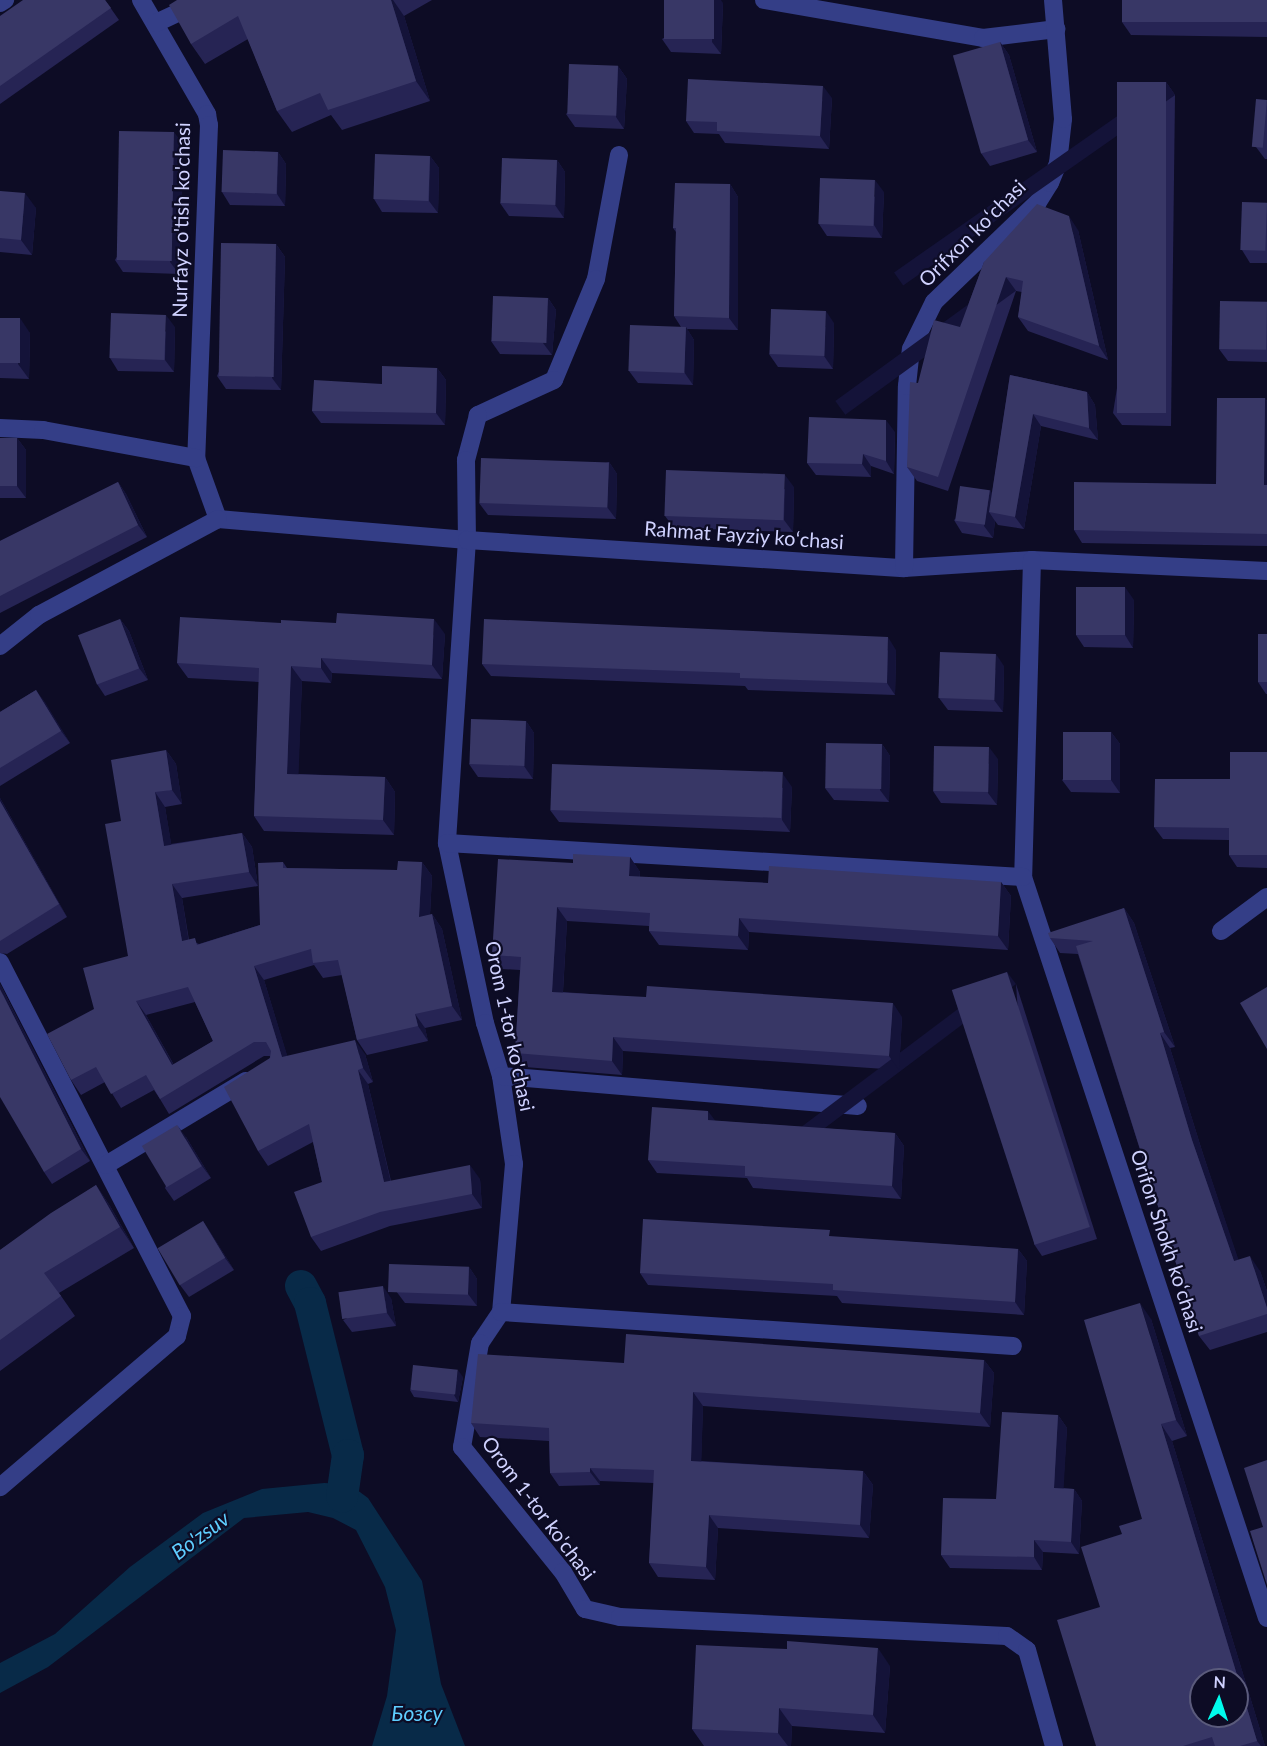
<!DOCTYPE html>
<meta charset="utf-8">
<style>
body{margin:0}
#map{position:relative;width:1267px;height:1746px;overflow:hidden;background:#0d0c25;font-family:Lato,sans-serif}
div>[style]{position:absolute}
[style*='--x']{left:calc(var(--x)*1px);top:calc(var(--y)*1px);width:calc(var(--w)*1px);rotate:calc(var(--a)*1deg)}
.water>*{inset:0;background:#082a48}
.canal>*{height:32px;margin:-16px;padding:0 16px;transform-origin:16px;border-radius:16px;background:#082a48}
.minor>*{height:18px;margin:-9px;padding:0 9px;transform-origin:9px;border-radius:9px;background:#343e87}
.wall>*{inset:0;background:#262454}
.shaded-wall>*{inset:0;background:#141339;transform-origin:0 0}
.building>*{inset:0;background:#383766;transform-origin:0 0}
span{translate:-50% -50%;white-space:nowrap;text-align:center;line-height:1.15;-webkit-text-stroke:4.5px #0d0c25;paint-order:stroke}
.street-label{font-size:20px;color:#d0d2ff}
.water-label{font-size:21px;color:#5eceff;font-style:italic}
.north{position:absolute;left:1189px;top:1668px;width:60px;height:60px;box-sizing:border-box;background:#0d0c25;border:2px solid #5b5b7c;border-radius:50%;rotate:3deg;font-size:16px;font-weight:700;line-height:24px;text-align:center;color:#d0d2ff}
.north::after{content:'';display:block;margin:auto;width:21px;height:27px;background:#00fbec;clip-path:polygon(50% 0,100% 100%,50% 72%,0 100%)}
</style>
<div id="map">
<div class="water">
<i style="clip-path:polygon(324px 1483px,349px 1484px,368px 1498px,422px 1581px,441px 1684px,465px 1746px,372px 1746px,387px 1696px,396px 1630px,385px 1587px,356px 1530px,333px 1518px,308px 1512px,244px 1518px,48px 1667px,0 1693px,0 1663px,55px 1634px,130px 1567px,203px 1513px,262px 1489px)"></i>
</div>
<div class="canal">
<i style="--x:301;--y:1286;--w:19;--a:62"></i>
<i style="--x:310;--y:1303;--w:157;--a:76"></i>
<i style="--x:348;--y:1455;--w:42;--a:98.1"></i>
</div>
<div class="minor">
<i style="--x:141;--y:0;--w:132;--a:59.9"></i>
<i style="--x:207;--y:114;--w:11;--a:80"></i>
<i style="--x:209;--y:125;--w:333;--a:92.2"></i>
<i style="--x:196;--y:458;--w:65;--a:70.2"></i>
<i style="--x:764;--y:0;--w:222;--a:9.8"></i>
<i style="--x:983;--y:38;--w:74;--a:-7"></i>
<i style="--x:0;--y:3;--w:6;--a:-31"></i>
<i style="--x:156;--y:23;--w:54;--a:-25.1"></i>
<i style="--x:619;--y:155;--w:126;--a:100.5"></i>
<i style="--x:596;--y:279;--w:109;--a:112.6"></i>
<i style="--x:554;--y:380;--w:84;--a:155.3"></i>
<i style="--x:478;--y:415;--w:47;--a:104.9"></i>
<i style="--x:466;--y:460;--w:80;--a:89.3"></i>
<i style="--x:467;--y:540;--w:304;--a:93.8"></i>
<i style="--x:447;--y:843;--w:184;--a:78.1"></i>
<i style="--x:485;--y:1023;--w:55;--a:73.2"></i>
<i style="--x:501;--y:1076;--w:89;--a:81.6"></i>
<i style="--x:514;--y:1164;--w:149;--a:95"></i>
<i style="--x:501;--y:1312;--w:37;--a:124"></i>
<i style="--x:480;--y:1343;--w:106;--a:99.8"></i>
<i style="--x:462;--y:1447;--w:161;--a:51.1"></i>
<i style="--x:563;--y:1572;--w:43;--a:59.3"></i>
<i style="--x:585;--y:1609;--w:36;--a:13"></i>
<i style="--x:620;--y:1617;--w:387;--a:2.8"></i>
<i style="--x:1007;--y:1636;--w:24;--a:35"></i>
<i style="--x:1027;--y:1650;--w:100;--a:74.3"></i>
<i style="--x:0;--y:428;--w:43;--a:2.7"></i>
<i style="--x:43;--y:430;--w:156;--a:10.4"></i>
<i style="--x:218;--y:519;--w:250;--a:4.8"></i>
<i style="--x:467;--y:540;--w:438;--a:3.7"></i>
<i style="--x:904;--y:568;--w:128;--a:-3.6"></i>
<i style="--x:1032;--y:560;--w:235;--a:2.7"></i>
<i style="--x:1032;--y:560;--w:317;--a:91.6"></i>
<i style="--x:1023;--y:877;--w:780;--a:71.77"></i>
<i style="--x:904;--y:568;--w:182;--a:-89.1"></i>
<i style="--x:907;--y:386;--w:37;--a:-84"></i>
<i style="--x:911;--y:349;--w:52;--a:-63.9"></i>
<i style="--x:934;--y:302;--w:144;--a:-43.9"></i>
<i style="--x:1038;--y:202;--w:22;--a:-58"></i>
<i style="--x:1050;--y:183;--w:22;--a:-68"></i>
<i style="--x:1058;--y:163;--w:44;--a:-83.5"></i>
<i style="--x:1063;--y:119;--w:119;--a:-94.8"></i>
<i style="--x:0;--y:646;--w:50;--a:-38.5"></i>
<i style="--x:39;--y:615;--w:203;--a:-28.2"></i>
<i style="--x:447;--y:843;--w:577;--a:3.38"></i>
<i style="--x:1221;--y:931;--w:57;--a:-36.5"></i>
<i style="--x:0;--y:962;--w:398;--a:62.8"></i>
<i style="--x:182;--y:1316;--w:21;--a:104"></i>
<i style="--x:177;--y:1336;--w:233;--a:139.5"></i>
<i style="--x:501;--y:1076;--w:358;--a:4.8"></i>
<i style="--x:106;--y:1165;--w:163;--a:-31"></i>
<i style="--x:501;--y:1312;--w:513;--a:3.8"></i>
</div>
<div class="wall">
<i style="clip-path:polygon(105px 0,119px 20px,0 104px,0 16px)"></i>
<i style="clip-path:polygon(177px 0,432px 0,404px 16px,430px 101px,342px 130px,331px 115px,292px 132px,277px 111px,248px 39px,205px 64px,191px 44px)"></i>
<i style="clip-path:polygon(1267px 0,1267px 37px,1131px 35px,1122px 22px)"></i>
<i style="clip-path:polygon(723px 3px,721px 54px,671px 52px,662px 39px)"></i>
<i style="clip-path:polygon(1000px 42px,1009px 55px,1037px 152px,990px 166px,981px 153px)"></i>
<i style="clip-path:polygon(618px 66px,627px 79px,624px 129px,575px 127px,566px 114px)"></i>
<i style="clip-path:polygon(1166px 82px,1175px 95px,1171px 426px,1122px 425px,1113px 413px)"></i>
<i style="clip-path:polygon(832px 98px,829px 149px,725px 143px,719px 134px,694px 133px,686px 121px)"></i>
<i style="clip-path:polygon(1267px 100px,1267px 159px,1265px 159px,1256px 147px)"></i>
<i style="clip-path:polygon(183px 144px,179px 274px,123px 272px,115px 260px)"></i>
<i style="clip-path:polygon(278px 152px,286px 164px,285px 206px,230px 205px,222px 192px)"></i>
<i style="clip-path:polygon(430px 156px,439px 168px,438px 213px,382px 212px,374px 199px)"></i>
<i style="clip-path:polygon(557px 160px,565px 172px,564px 218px,509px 216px,500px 203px)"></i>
<i style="clip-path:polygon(730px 184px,738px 197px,738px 330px,687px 329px,694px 340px,693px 385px,638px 383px,629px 371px,681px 327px,674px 316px,676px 232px,673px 228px)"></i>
<i style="clip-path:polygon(0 191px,36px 208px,32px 255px,0 252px)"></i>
<i style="clip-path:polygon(884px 192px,882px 238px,827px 236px,819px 224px)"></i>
<i style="clip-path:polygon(1267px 203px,1267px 263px,1250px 263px,1242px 250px)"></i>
<i style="clip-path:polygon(1078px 230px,1108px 360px,1028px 331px,1018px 317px,1022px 292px,1016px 291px,948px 491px,917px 481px,907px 467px,918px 383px,960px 327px,984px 262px)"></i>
<i style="clip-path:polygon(276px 244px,285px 257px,281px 390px,226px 389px,217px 376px)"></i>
<i style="clip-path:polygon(548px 298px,556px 310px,552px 355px,500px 354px,491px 341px)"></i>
<i style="clip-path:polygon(1267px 302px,1267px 362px,1228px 361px,1219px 349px)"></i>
<i style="clip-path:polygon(0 318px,30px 333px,29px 379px,0 378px)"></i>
<i style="clip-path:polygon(834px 323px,833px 369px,778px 367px,769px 354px)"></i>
<i style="clip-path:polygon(175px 327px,174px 372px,118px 371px,110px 358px)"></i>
<i style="clip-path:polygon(437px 368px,446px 380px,445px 425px,321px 423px,312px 411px,382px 384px)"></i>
<i style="clip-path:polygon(1010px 375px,1087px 392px,1095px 405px,1098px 440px,1041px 426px,1024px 529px,998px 525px,995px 521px,993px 538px,962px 533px,954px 520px,990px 490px,992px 494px)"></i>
<i style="clip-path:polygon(1265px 398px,1267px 401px,1267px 546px,1082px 543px,1074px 530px,1216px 484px)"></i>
<i style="clip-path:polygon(895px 432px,894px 474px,871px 466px,871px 477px,816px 475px,807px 463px)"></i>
<i style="clip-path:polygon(0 438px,17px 438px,26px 450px,26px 498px,0 498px)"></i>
<i style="clip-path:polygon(609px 462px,617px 474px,616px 519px,488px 515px,479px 503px)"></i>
<i style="clip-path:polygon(118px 482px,126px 494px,147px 537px,0 613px,0 541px)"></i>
<i style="clip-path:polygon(794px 487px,793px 532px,674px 528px,665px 516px)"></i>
<i style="clip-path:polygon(1134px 600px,1133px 648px,1084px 647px,1076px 635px)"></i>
<i style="clip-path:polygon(120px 619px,129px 631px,148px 680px,105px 696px,97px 684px)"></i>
<i style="clip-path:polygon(445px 634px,442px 679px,332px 673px,331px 683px,302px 681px,298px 774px,385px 777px,395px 792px,394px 835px,264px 831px,254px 816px,259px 682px,188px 678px,177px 663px)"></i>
<i style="clip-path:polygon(1267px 634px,1267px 694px,1266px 694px,1258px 682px)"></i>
<i style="clip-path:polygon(896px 650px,895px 695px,748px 690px,745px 686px,491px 676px,482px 664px)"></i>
<i style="clip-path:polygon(1004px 666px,1003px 712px,948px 710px,939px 698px)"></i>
<i style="clip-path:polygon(36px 690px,70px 743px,0 786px,0 712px)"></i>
<i style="clip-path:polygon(526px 721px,534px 733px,533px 779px,478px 777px,469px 764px)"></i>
<i style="clip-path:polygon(1111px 732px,1120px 744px,1120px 793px,1071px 792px,1062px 780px)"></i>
<i style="clip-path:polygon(882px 744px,890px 756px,889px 802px,834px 800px,825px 788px)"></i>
<i style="clip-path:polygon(evenodd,166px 750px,176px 764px,182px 804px,165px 807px,171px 844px,242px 833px,252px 847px,258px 886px,182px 898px,189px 940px,199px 944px,260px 925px,283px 862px,287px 868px,397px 870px,422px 862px,432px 876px,430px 915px,432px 914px,442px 929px,462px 1020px,425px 1028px,428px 1041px,367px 1055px,357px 1040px,342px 975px,323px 978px,314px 965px,264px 980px,287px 1056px,365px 1054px,373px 1082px,368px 1084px,391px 1181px,480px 1179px,482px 1208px,390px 1226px,321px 1251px,311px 1237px,322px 1182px,313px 1142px,268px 1166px,258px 1151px,270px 1056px,264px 1056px,169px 1114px,160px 1099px,154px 1090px,121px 1108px,105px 1082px,81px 1095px,71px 1080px,94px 1009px,128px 956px,121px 821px,166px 750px,195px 1002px,213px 1041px,174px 1065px,146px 1015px,195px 1002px)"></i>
<i style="clip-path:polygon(1267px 752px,1267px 868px,1237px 867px,1229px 855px,1229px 840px,1163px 839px,1154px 827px,1230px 779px)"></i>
<i style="clip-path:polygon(998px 759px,997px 805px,941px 803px,933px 791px)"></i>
<i style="clip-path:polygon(792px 787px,790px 832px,559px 822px,550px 810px)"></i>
<i style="clip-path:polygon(0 798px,67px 917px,7px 954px,0 953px)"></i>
<i style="clip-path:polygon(630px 857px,640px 872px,640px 877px,768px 883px,1001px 882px,1011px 896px,1008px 950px,749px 932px,748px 950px,659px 945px,649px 931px,649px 926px,567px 921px,563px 992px,902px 1017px,899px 1070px,623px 1051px,622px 1075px,525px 1067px,515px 1053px,520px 970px,502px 969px,492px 955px,573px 863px)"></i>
<i style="clip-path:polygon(1124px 908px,1134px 923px,1175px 1047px,1170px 1048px,1203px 1154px,1238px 1260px,1260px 1271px,1267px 1291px,1267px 1332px,1210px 1350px,1199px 1336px,1078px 954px,1060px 953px,1050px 938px)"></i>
<i style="clip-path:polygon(0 984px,90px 1161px,52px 1184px,44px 1172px)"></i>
<i style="clip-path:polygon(1016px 984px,1097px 1239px,1042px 1256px,1034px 1244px)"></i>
<i style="clip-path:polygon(715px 1121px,895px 1133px,904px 1146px,901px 1199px,753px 1188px,747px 1178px,657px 1173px,648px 1160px)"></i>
<i style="clip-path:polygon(186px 1137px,211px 1178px,174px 1201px,165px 1188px)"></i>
<i style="clip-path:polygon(96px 1185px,110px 1206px,134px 1248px,59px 1293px,75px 1316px,0 1371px,0 1250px)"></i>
<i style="clip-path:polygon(203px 1221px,234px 1270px,189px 1297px,180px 1285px)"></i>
<i style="clip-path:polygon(834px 1237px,1018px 1249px,1027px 1261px,1024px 1315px,842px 1303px,837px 1296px,648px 1285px,640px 1273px)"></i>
<i style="clip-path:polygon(469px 1267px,477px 1279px,477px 1306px,405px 1303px,396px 1291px)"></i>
<i style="clip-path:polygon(391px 1298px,396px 1326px,352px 1332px,343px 1320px)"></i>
<i style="clip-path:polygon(1151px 1319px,1187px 1436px,1172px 1441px,1265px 1746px,1096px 1746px,1100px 1607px,1122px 1534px,1142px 1519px)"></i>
<i style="clip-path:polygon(984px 1360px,994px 1373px,990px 1427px,703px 1406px,701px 1461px,863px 1471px,873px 1485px,869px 1538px,718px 1528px,715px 1580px,658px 1577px,649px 1563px,654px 1483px,600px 1481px,600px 1485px,559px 1486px,550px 1473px,549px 1441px,480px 1437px,471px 1423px,624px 1363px)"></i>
<i style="clip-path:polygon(463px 1377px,458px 1402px,414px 1397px,410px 1390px)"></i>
<i style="clip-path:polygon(1058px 1415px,1067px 1428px,1063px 1488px,1074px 1489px,1082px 1501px,1079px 1554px,1043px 1552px,1042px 1570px,950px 1568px,941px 1555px,996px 1499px)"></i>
<i style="clip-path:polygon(890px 1666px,885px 1733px,792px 1726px,791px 1746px,704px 1746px,692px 1729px)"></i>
</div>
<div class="shaded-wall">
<i style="clip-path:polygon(391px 0,393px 0,404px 16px,430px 101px,416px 81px)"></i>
<i style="clip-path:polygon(714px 0,721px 0,723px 3px,721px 54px,712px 42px)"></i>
<i style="clip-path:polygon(1000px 42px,1009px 55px,1037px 152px,1028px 140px)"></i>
<i style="clip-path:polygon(618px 66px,627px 79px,624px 129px,616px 117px)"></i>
<i style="left:1166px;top:82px;width:16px;height:332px;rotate:55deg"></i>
<i style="clip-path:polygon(823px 86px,832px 98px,829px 149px,820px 136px)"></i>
<i style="clip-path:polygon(174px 132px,183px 144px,179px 274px,170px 262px)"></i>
<i style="clip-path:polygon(278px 152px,286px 164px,285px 206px,277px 194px)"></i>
<i style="clip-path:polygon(430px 156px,439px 168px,438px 213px,429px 201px)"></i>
<i style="clip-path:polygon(557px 160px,565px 172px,564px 218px,555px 205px)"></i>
<i style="clip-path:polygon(875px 180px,884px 192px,882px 238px,874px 225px)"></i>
<i style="clip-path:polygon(730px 184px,738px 197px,738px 330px,729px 318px)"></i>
<i style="clip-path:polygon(25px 193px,36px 208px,32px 255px,21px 240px)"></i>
<i style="clip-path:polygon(1069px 216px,1078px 230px,1108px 360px,1099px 346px)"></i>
<i style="clip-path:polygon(276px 244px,285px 257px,281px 390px,272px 378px)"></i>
<i style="left:1006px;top:277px;width:17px;height:211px;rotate:54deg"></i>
<i style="clip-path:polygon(548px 298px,556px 310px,552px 355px,543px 343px)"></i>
<i style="clip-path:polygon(826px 311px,834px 323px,833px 369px,824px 356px)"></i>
<i style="clip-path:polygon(166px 315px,175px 327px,174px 372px,165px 360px)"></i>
<i style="clip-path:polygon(20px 318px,30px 333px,29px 379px,18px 364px)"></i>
<i style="clip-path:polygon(686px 327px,694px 340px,693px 385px,684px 372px)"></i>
<i style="clip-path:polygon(437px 368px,446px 380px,445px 425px,436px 413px)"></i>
<i style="clip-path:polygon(1087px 392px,1095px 405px,1098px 440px,1089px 428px)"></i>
<i style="clip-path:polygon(1265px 398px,1267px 401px,1267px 489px,1264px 485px)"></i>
<i style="clip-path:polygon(1033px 414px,1041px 426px,1024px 529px,1015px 517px)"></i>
<i style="clip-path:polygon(886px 420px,895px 432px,894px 474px,886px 461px)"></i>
<i style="clip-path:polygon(17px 438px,26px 450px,26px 498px,17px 486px)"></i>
<i style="clip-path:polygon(863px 454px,871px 466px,871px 477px,862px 464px)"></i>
<i style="clip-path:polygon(609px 462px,617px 474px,616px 519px,607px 507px)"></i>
<i style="clip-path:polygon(785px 475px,794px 487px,793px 532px,784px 520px)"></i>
<i style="clip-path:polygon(118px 482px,126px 494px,147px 537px,138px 525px)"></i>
<i style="clip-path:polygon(990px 490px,998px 503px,989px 512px,995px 521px,993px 538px,984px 526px)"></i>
<i style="clip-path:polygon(1125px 587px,1134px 600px,1133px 648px,1125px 635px)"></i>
<i style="clip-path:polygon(120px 619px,129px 631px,148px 680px,139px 668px)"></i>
<i style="clip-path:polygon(434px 619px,445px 634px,442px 679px,432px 665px)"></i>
<i style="clip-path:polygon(888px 637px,896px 650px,895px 695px,887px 683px)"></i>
<i style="clip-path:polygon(996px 654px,1004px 666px,1003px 712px,994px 700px)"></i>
<i style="clip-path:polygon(321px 658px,332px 673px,331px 683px,321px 668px)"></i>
<i style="clip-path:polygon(291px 666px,302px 681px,298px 789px,287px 774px)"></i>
<i style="clip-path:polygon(36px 690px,45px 702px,70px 743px,61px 731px)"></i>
<i style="clip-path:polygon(526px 721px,534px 733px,533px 779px,524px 766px)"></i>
<i style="clip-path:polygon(1111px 732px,1120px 744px,1120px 793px,1111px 780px)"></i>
<i style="clip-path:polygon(882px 744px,890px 756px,889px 802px,880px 790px)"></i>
<i style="clip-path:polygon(989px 747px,998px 759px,997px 805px,988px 793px)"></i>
<i style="clip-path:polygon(166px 750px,176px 764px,182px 804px,172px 790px)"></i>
<i style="clip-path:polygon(783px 774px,792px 787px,790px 832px,782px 820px)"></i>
<i style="clip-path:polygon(385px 777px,395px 792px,394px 835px,383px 820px)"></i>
<i style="clip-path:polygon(155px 792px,165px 807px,174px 860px,164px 846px)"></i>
<i style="clip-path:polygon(0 798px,67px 917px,59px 904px,0 801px)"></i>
<i style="clip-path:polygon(242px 833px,252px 847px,258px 886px,249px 872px)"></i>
<i style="clip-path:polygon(630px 857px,640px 872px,639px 890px,629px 876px)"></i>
<i style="clip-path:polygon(422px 862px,432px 876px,429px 932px,419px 917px)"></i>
<i style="clip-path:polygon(1001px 882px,1011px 896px,1008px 950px,998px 936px)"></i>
<i style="clip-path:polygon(172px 884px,182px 898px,191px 956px,182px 941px)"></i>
<i style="clip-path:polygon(557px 907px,567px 921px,562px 1006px,552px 992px)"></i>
<i style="clip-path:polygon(1124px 908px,1134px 923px,1175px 1047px,1164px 1032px)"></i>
<i style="clip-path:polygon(432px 914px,442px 929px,462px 1020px,452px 1006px)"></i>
<i style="clip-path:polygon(739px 918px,749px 932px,748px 950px,738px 936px)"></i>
<i style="clip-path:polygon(254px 966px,264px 980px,292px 1071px,282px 1057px)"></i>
<i style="left:1007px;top:972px;width:15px;height:268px;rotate:53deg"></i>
<i style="clip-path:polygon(0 984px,90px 1161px,81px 1149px,0 989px)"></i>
<i style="clip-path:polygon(136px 1001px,146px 1015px,182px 1080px,172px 1065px)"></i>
<i style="clip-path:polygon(893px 1003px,902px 1017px,899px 1070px,889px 1056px)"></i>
<i style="clip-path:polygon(415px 1014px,425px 1028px,428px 1041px,418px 1026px)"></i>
<i style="clip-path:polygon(1160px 1033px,1170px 1048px,1203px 1154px,1244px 1276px,1234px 1261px,1192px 1140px)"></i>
<i style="clip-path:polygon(613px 1037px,623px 1051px,622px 1075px,612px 1061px)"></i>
<i style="clip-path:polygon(355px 1040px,365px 1054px,373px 1082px,363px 1068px)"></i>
<i style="clip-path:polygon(358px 1070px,368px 1084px,394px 1196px,384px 1182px)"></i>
<i style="clip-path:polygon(708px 1111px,717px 1123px,708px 1120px)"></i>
<i style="clip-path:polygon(177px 1125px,186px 1137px,211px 1178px,202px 1166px)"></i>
<i style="clip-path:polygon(895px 1133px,904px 1146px,901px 1199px,892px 1186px)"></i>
<i style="clip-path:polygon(470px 1165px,480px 1179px,482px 1208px,472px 1194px)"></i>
<i style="clip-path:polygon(96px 1185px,110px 1206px,134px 1248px,120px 1227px)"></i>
<i style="clip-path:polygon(203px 1221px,211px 1233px,234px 1270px,225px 1258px)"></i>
<i style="clip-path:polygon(1018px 1249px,1027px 1261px,1024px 1315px,1015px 1302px)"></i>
<i style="clip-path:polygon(1250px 1256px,1260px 1271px,1267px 1291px,1267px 1308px)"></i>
<i style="clip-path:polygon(469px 1267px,477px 1279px,477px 1306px,468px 1294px)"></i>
<i style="clip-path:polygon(383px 1286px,391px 1298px,396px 1326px,387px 1313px)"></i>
<i style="clip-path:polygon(1140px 1303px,1151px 1319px,1187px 1436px,1176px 1420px)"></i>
<i style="clip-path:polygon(984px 1360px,994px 1373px,990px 1427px,980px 1413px)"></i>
<i style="clip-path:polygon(458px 1370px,463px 1377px,458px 1402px,454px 1395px)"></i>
<i style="clip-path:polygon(693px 1392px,703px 1406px,701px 1474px,691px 1461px)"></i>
<i style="clip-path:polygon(1058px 1415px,1067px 1428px,1063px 1500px,1054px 1488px)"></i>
<i style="clip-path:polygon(1161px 1424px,1172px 1441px,1265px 1746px,1261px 1746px,1257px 1741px)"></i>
<i style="clip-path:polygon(590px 1468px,600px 1481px,600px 1485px,590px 1472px)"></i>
<i style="clip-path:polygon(863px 1471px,873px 1485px,869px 1538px,860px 1525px)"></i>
<i style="clip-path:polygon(1074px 1489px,1082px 1501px,1079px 1554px,1071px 1542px)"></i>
<i style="clip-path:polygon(709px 1515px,718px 1528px,715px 1580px,706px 1567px)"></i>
<i style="clip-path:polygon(1034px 1540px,1043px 1552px,1042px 1570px,1034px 1557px)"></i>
<i style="clip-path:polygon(878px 1648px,890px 1666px,885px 1733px,873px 1715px)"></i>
<i style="clip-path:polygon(779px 1708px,792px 1726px,791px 1746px,788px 1746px,778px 1733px)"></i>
</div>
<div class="building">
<i style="clip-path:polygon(23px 0,105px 0,111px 8px,0 86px,0 16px)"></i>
<i style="clip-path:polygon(177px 0,391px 0,416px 81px,328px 110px,320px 93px,277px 111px,238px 16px,191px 44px,169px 5px)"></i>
<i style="left:664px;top:0;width:50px;height:39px"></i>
<i style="left:1122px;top:0;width:145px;height:22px"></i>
<i style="left:1000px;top:42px;width:102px;height:49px;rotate:74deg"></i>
<i style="left:569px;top:64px;width:49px;height:50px;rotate:2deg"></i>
<i style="clip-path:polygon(688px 79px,823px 86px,820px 136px,717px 131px,717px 122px,686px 121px)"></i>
<i style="left:1117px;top:82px;width:49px;height:331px"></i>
<i style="left:1256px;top:99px;width:11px;height:48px;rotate:5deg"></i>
<i style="left:119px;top:131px;width:55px;height:129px;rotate:1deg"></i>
<i style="left:223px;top:150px;width:55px;height:42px;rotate:2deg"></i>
<i style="left:375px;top:154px;width:55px;height:45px;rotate:2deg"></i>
<i style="left:502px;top:158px;width:55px;height:45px;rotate:2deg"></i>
<i style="left:820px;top:178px;width:55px;height:46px;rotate:2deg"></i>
<i style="clip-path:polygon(675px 183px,730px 184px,729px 318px,674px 316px,676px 228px,673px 228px)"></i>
<i style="clip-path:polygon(0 191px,25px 193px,21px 240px,0 238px)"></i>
<i style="left:1242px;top:202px;width:25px;height:48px;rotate:2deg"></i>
<i style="clip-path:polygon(1037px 204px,1069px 216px,1099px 346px,1018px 317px,1023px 281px,1006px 277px,938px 477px,907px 467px,910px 382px,918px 383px,934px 320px,960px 327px,984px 262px)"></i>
<i style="left:221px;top:243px;width:55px;height:133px;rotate:1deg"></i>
<i style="left:493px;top:296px;width:55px;height:45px;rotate:2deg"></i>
<i style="left:1220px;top:301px;width:47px;height:48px;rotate:1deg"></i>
<i style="left:771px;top:309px;width:55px;height:45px;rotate:2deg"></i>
<i style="left:111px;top:313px;width:55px;height:45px;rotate:2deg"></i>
<i style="left:0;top:318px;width:20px;height:45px"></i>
<i style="left:630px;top:325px;width:56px;height:46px;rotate:2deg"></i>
<i style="clip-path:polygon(382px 366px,437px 368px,436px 413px,312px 411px,314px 380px,382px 384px)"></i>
<i style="clip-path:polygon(1010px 375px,1087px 392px,1089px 428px,1033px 414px,1015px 517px,989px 512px)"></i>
<i style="clip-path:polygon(1217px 398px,1265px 398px,1264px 485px,1267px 485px,1267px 534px,1074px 530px,1074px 482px,1216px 484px)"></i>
<i style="clip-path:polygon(809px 417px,886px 420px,886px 461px,863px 454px,862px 464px,807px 463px)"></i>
<i style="left:0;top:438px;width:17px;height:48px"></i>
<i style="left:481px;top:458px;width:128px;height:45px;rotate:2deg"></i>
<i style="left:666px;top:470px;width:119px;height:46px;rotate:2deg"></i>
<i style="clip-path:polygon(118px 482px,138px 525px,0 596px,0 541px)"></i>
<i style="left:960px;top:486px;width:30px;height:35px;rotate:8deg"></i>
<i style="left:1076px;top:587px;width:49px;height:48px"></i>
<i style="clip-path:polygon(337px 613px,434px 619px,432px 665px,321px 658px,321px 668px,291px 666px,287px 774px,385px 777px,383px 820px,254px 816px,259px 668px,177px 663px,180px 617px,281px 623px,281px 620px,336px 623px)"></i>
<i style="left:120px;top:619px;width:53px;height:45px;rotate:69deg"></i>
<i style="clip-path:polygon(484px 619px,888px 637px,887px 683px,740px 678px,740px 673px,482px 664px)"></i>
<i style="left:1258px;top:634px;width:9px;height:48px"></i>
<i style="left:940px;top:652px;width:56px;height:46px;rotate:2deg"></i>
<i style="clip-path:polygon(36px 690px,61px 731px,0 768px,0 712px)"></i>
<i style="left:471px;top:719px;width:55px;height:45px;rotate:2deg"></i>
<i style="left:1063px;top:732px;width:48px;height:48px"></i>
<i style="left:826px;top:743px;width:56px;height:45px;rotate:1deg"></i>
<i style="left:934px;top:746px;width:55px;height:45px;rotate:1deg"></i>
<i style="clip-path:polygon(evenodd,166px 750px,172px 790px,155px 792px,164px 846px,242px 833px,249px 872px,172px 884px,182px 941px,195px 938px,197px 945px,260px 925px,258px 863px,283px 862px,283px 868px,397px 870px,398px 861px,422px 862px,419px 917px,432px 914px,452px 1006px,415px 1014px,418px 1026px,357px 1040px,338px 960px,313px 963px,311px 949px,254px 966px,282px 1057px,355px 1040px,363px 1068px,358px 1070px,384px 1182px,470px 1165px,472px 1194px,380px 1212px,311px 1237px,294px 1192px,322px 1182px,309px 1124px,258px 1151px,224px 1087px,270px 1058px,271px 1051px,266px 1042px,254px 1042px,160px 1099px,146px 1075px,111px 1094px,96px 1067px,71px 1080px,47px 1034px,94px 1009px,83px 968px,128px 956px,105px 824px,121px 821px,111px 760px,166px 750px,188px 987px,213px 1041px,172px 1065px,136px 1001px,188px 987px)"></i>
<i style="clip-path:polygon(1230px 752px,1267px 752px,1267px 855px,1229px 855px,1229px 828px,1154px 827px,1155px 779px,1230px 779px)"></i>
<i style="left:552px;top:764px;width:231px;height:46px;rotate:2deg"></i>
<i style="clip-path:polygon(0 801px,59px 904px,0 941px)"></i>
<i style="clip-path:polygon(573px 854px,630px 857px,629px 876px,768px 883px,769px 866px,1001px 882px,998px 936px,739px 918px,738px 936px,649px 931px,650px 913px,557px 907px,552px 992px,646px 997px,647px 986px,893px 1003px,889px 1056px,613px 1037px,612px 1061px,515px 1053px,521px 957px,492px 955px,498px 859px,573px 863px)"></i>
<i style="clip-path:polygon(1124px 908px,1164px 1032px,1160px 1033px,1192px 1140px,1234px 1261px,1250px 1256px,1267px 1308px,1267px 1314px,1199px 1336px,1076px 946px,1093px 941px,1050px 938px,1048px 933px)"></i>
<i style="left:1007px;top:972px;width:268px;height:58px;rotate:72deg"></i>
<i style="clip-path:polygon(1267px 987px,1267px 1049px,1240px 1003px)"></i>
<i style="clip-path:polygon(0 989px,81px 1149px,44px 1172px,0 1097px)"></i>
<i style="clip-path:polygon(652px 1107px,708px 1111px,708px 1120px,895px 1133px,892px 1186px,745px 1176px,745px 1166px,648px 1160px)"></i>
<i style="left:177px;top:1125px;width:48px;height:41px;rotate:59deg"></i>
<i style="clip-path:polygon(96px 1185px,120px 1227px,44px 1273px,61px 1296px,0 1340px,0 1250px,51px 1213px)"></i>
<i style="clip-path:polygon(643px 1219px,830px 1230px,829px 1236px,1018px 1249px,1015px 1302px,833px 1290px,833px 1284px,640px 1273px)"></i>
<i style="left:203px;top:1221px;width:43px;height:53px;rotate:59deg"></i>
<i style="left:389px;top:1264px;width:80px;height:28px;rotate:2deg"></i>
<i style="left:383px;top:1286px;width:27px;height:45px;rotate:82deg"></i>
<i style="clip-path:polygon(evenodd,1140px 1303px,1176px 1420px,1161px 1424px,1257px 1741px,1240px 1746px,1215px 1746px,1212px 1737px,1183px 1746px,1096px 1746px,1057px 1620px,1100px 1607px,1081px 1547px,1122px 1534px,1119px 1526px,1142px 1519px,1084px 1320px,1140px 1303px,1201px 1680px,1237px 1680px,1237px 1716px,1201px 1716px,1201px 1680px)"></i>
<i style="clip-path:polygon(626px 1334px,984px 1360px,980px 1413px,693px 1392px,691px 1461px,863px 1471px,860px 1525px,709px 1515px,706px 1567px,649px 1563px,654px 1470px,590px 1468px,590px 1472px,550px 1473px,549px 1428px,471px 1423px,478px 1354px,624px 1363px)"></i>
<i style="left:413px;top:1365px;width:45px;height:25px;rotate:6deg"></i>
<i style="clip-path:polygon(1002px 1412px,1058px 1415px,1054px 1488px,1074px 1489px,1071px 1542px,1034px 1540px,1034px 1557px,941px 1555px,943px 1498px,996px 1499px)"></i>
<i style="clip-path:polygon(1267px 1460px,1267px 1585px,1250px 1531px,1263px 1527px,1244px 1468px)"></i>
<i style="clip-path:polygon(787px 1641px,878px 1648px,873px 1715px,779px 1708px,778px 1733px,692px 1729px,696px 1645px,787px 1649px)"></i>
</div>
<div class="street-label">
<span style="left:181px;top:220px;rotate:-89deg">Nurfayz o'tish ko'chasi</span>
<span style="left:972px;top:233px;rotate:-45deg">Orifxon koʻchasi</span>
<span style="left:744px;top:535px;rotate:4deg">Rahmat Fayziy koʻchasi</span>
<span style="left:510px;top:1026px;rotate:78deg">Orom 1-tor ko'chasi</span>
<span style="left:1167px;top:1241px;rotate:72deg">Orifon Shokh koʻchasi</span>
<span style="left:539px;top:1508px;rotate:53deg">Orom 1-tor ko'chasi</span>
</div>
<div class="water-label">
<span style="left:200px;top:1535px;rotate:-36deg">Bo'zsuv</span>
<span style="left:417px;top:1713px">Бозсу</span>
</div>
<div class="north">N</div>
</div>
